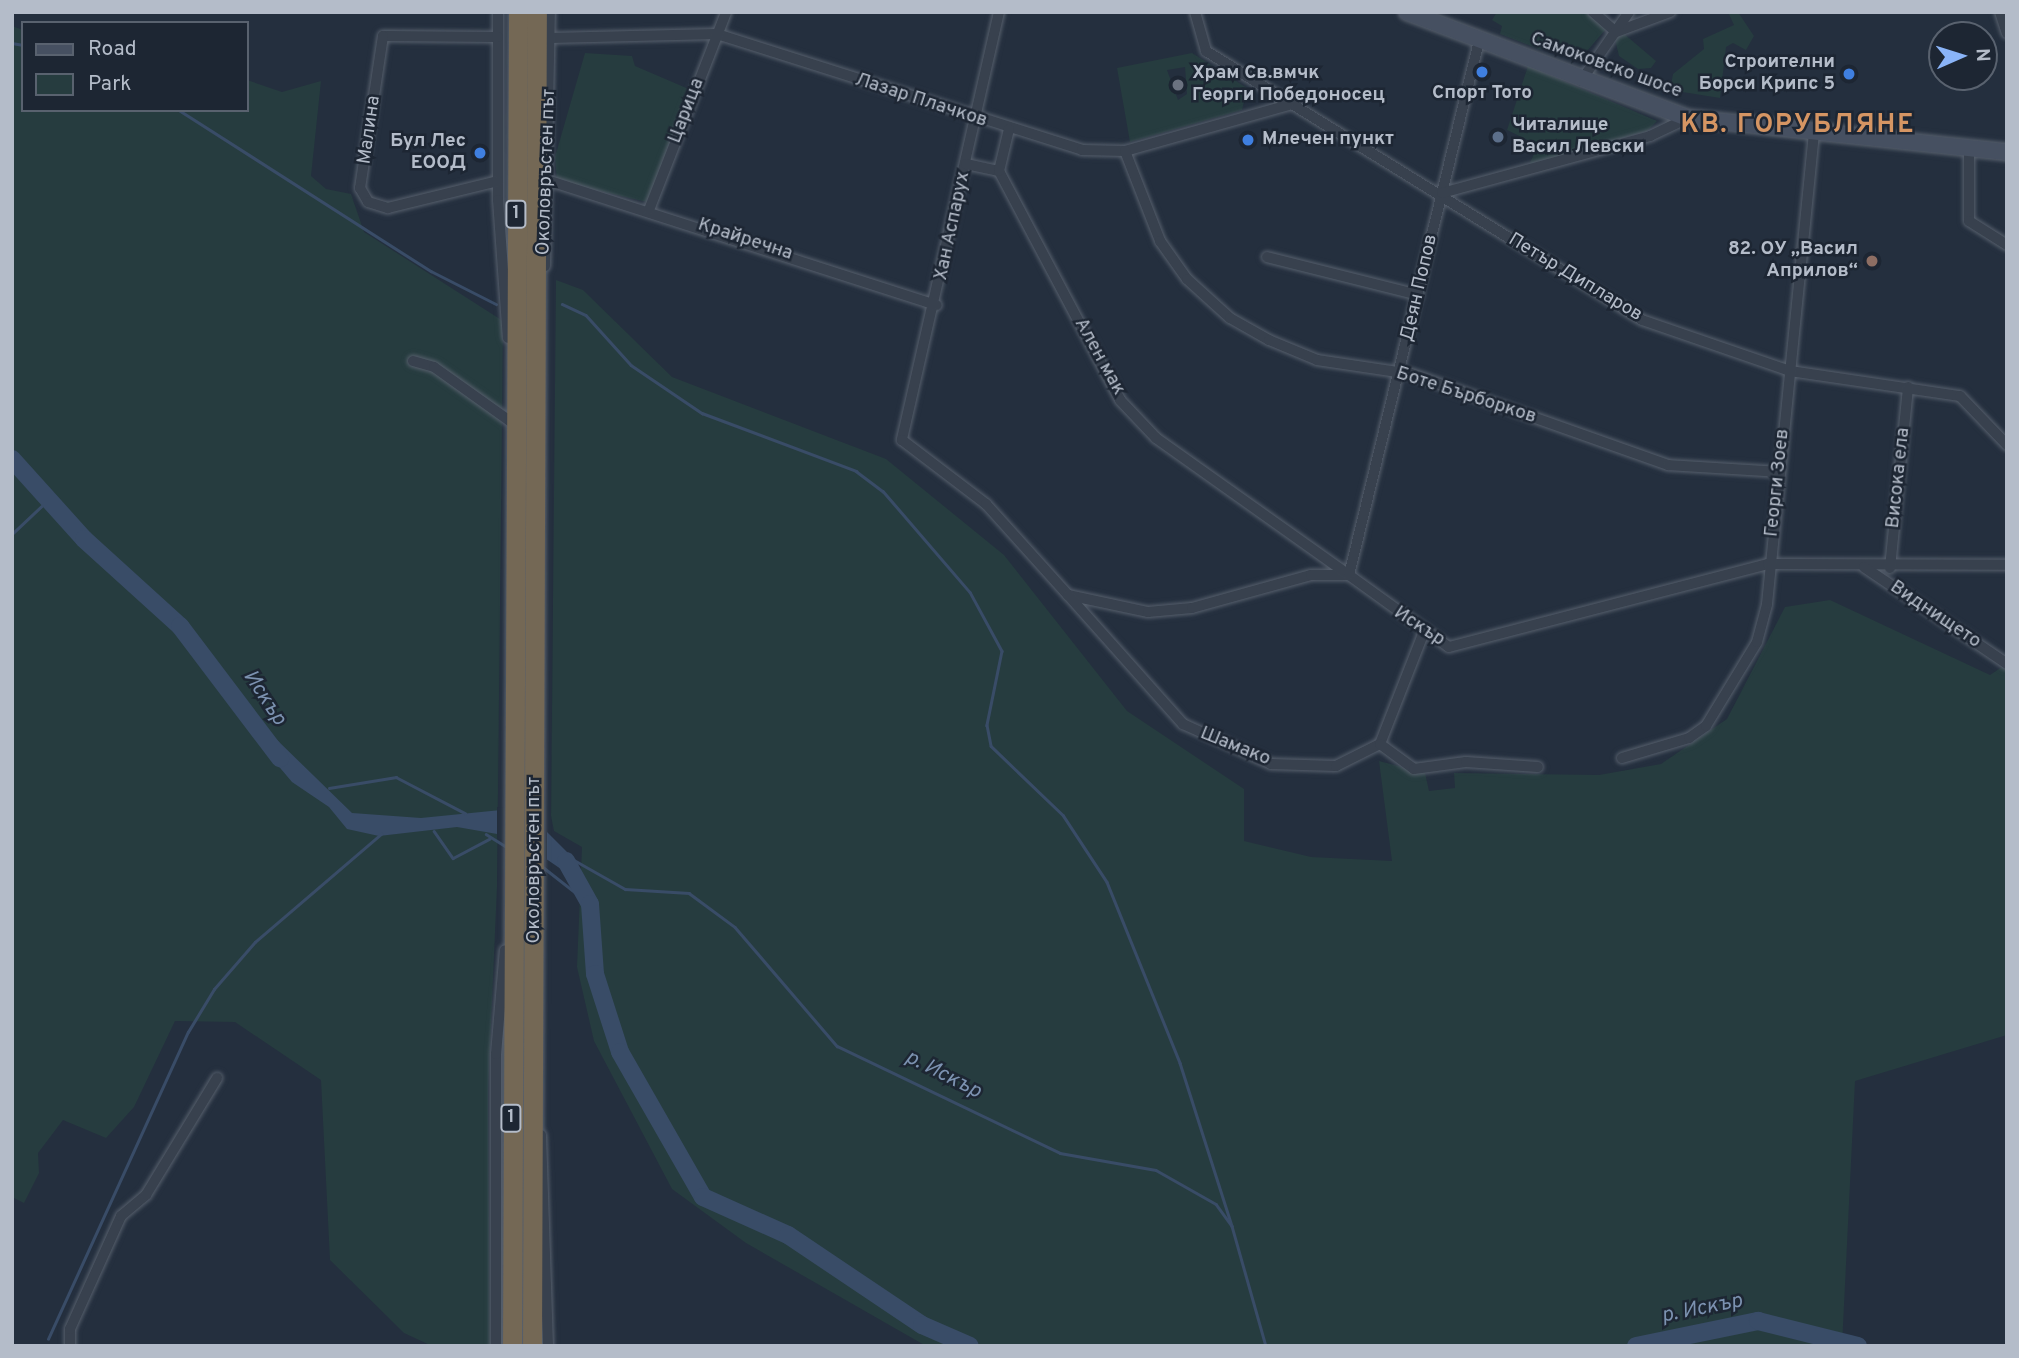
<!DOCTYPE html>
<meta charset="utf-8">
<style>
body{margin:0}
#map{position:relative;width:2019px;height:1358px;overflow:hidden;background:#242f3e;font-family:Overpass,sans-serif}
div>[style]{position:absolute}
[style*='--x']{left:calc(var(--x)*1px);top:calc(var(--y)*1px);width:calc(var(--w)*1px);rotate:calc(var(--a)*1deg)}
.green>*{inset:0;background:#263c3f}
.water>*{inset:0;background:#394c67}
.pier>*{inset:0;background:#242f3e}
.stream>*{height:2.5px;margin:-1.25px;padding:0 1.25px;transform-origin:1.25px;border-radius:1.25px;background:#394c67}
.river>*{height:18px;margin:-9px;padding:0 9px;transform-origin:9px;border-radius:9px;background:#394c67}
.roads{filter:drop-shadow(0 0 2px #565f6c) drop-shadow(0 0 2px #565f6c)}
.street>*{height:10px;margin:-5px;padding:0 5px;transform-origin:5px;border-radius:5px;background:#38414e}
.secondary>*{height:16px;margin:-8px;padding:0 8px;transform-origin:8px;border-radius:8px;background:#465061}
.highway>*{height:19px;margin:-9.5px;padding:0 9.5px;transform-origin:9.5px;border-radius:9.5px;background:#746855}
.dots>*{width:19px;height:19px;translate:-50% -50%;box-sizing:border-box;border:4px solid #1d2633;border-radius:50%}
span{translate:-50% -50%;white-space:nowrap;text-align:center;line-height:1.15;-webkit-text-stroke:5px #1d2633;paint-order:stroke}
.shield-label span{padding:2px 5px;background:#1d2633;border:2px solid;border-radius:5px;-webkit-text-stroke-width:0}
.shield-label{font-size:18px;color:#b4bcc9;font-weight:700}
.poi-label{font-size:19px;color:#b4bcc9;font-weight:700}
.right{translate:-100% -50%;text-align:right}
.left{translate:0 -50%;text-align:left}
.street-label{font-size:19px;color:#b4bcc9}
.water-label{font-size:21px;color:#7c92b1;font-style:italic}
.district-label{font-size:26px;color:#d59563;font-weight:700;letter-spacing:2px}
.frame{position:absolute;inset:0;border:14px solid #b4bcc9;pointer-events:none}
.legend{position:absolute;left:21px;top:21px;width:228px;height:91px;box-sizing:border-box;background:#1d2633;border:2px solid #59626f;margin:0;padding:9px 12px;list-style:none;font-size:21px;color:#b4bcc9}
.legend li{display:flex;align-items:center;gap:14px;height:35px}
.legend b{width:35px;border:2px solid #59626f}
.north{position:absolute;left:1928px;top:21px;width:70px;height:70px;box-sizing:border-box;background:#1d2633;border:2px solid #59626f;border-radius:50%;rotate:87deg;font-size:19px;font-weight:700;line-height:28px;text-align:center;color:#b4bcc9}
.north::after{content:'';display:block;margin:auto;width:24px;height:32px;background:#8ab4f8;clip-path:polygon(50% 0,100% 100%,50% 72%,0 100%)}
</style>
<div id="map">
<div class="green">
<i style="clip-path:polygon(1497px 12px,1585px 12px,1606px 29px,1581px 58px,1568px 53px,1568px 43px,1539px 49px,1500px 34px,1502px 26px,1492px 20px)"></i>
<i style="clip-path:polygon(1728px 12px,1738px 12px,1754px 36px,1746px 50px,1733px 43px,1726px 47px,1720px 98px,1670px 90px,1673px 74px,1704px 49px,1703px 39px,1734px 25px)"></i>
<i style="clip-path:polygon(12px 26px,23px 30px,23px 110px,247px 110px,247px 80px,282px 92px,321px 81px,311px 176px,326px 189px,351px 194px,364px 232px,503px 321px,497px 886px,488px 1094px,490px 1346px,432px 1346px,404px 1333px,330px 1260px,321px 1080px,235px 1022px,175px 1021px,134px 1107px,106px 1138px,63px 1120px,38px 1153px,39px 1173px,24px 1203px,12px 1197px)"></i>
<i style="clip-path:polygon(1623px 33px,1656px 61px,1651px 68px,1638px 69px,1619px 56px,1615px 39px)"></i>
<i style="clip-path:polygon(585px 53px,632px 56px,635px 66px,691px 90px,647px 202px,557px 181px,555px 157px)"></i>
<i style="clip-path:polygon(evenodd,1192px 53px,1247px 88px,1242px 110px,1130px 142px,1117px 68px,1192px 53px,1185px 67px,1187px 94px,1178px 100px,1167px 70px,1185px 67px)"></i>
<i style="clip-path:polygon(1528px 66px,1657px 121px,1647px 131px,1529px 165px,1538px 145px,1507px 130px)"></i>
<i style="clip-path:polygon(556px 280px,583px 290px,672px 377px,886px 459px,1004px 555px,1127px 711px,1244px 789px,1244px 841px,1311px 857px,1392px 861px,1379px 761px,1425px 773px,1429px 791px,1455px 788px,1454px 773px,1599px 775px,1661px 764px,1727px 719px,1785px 607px,1830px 600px,1990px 675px,2002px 667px,2007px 671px,2007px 1035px,1855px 1081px,1842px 1346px,926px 1346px,746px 1243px,672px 1189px,594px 1041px,577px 967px,582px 847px,554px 831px,551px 816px)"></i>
</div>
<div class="water">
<i style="clip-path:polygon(275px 738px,352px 813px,421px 818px,501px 810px,541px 826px,567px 852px,577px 880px,514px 837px,457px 827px,379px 836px,347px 829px,329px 807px,292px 782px,259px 743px)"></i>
</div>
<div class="pier">
<i style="clip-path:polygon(497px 807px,522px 810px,547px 826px,547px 860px,528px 845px,497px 839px)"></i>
</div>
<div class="stream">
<i style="--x:12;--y:43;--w:11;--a:10"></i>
<i style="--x:179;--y:110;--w:299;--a:32.6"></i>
<i style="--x:431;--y:271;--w:73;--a:26.9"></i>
<i style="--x:562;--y:304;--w:26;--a:25"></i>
<i style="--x:586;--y:315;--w:67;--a:48"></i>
<i style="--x:631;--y:365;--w:86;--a:34.1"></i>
<i style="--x:702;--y:413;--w:165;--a:20.6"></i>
<i style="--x:856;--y:471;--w:34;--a:37"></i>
<i style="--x:883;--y:491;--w:133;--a:49.3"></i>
<i style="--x:970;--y:592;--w:67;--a:61.5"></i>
<i style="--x:1002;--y:651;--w:76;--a:101.5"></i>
<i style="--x:987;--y:725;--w:21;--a:79"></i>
<i style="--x:991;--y:746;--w:100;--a:43.8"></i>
<i style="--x:1063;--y:815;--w:80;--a:56.7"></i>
<i style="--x:1107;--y:882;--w:195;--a:68"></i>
<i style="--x:1180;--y:1063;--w:171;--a:72.3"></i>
<i style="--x:12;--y:534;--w:51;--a:-43.4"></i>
<i style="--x:329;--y:788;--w:68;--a:-9.3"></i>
<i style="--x:396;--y:777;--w:78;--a:27.6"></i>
<i style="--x:434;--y:831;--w:33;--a:55"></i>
<i style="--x:453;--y:858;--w:41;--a:-27.8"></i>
<i style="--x:486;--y:834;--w:25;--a:32"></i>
<i style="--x:567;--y:856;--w:67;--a:29.6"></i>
<i style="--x:625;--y:889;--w:64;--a:3.6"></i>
<i style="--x:689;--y:893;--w:57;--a:36.5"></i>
<i style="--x:735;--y:927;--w:157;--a:49.4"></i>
<i style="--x:837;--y:1046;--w:247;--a:25.6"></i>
<i style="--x:1060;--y:1153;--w:97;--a:10"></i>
<i style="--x:1156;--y:1170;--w:69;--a:29.5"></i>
<i style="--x:1216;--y:1204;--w:27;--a:54"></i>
<i style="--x:1232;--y:1226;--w:125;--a:74.2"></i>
<i style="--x:543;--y:867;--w:60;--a:38.2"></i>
<i style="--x:48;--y:1339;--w:337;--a:-65.5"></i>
<i style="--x:188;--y:1032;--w:50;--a:-58.8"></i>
<i style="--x:214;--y:989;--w:62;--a:-48.9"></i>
<i style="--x:255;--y:942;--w:166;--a:-40.6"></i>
</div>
<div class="river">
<i style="--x:12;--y:459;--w:108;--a:48"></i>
<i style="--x:84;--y:539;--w:130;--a:42.2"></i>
<i style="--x:180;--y:626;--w:166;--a:52.9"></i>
<i style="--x:566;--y:861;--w:49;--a:60.8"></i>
<i style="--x:590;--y:904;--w:70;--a:85.9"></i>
<i style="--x:595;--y:974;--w:82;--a:72.2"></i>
<i style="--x:620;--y:1052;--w:167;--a:60.2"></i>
<i style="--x:703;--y:1197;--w:93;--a:24.1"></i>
<i style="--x:788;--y:1235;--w:161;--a:33.9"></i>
<i style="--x:922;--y:1325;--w:52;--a:23.6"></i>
<i style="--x:1636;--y:1346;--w:125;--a:-11.6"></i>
<i style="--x:1758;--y:1321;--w:103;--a:14"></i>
</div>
<div class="roads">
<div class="street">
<i style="--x:498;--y:12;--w:188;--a:90"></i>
<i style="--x:498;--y:200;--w:138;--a:85.9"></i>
<i style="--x:999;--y:12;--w:439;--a:102.8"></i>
<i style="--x:902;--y:440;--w:106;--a:37.3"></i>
<i style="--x:986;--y:504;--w:122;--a:48"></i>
<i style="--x:1068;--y:595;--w:82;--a:12"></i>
<i style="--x:1148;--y:612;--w:44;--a:-5.2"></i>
<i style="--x:1192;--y:608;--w:123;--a:-15.5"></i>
<i style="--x:1311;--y:575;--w:38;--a:0"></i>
<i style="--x:1349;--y:575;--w:123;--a:35.8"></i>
<i style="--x:1449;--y:647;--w:330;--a:-14.6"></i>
<i style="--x:1768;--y:564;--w:239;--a:0.2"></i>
<i style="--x:1195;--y:12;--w:41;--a:74.2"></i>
<i style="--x:1206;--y:51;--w:512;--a:31.67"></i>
<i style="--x:1642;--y:320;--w:157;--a:19"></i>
<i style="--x:1790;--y:371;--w:172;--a:8.4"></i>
<i style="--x:1960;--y:396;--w:68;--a:46.2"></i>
<i style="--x:1593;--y:12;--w:30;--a:41"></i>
<i style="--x:1616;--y:32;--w:58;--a:-20.3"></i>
<i style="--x:2000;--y:12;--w:22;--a:72"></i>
<i style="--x:498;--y:37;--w:115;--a:-179.5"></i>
<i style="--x:383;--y:36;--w:154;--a:98.6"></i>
<i style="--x:360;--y:188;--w:16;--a:60"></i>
<i style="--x:368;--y:202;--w:21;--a:17"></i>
<i style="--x:388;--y:208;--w:113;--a:-13.8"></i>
<i style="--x:550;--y:38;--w:167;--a:-1.4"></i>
<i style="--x:717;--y:34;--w:383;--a:17.6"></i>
<i style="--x:1082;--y:150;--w:43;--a:1.3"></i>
<i style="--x:1125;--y:151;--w:170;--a:-15.7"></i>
<i style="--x:1581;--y:81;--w:84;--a:-55.2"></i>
<i style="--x:1969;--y:148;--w:73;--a:90"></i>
<i style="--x:1969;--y:221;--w:45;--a:32.3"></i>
<i style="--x:1125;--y:151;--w:97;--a:68.7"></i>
<i style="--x:1160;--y:241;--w:47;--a:54.6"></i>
<i style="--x:1187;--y:279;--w:58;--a:42.2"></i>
<i style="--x:1230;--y:318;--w:45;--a:29.4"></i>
<i style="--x:1269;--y:340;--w:52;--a:22.6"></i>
<i style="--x:1317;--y:360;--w:95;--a:8.5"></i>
<i style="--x:1411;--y:374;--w:273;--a:19.5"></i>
<i style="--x:1668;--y:465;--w:112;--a:3.6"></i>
<i style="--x:966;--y:164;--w:34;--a:12"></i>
<i style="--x:999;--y:171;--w:259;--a:62.1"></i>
<i style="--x:1120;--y:400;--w:52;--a:46.5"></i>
<i style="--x:1156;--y:438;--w:237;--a:35.4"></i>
<i style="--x:1349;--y:575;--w:550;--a:-76.32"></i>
<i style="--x:999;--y:171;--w:43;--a:-76.6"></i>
<i style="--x:550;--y:181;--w:406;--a:17.8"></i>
<i style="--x:1442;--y:193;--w:216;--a:-15.3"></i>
<i style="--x:1650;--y:136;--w:42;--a:-25.3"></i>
<i style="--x:649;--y:210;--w:212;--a:-68.7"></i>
<i style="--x:1267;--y:257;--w:156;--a:14.1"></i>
<i style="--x:545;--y:266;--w:254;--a:-88.9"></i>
<i style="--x:413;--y:361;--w:22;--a:16"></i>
<i style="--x:434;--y:367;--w:98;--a:35.5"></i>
<i style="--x:1864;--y:567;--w:173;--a:34.1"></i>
<i style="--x:1890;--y:568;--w:182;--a:-84.3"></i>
<i style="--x:1068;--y:595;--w:173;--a:48.3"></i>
<i style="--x:1183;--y:724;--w:97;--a:24.4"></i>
<i style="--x:1271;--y:764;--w:65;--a:1.8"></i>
<i style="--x:1336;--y:766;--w:49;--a:-26.6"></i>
<i style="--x:1380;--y:744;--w:118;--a:-68.6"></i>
<i style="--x:1380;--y:744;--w:42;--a:36.3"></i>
<i style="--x:1414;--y:769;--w:52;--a:-7.7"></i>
<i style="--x:1466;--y:762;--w:72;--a:4"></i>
<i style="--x:1622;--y:758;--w:70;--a:-16.6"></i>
<i style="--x:1689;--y:738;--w:21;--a:-35"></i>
<i style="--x:1706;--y:726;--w:98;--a:-58.7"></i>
<i style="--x:1757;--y:642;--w:39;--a:-75"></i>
<i style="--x:1767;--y:604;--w:472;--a:-84.3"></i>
<i style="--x:541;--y:1135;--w:211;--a:88.1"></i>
<i style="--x:70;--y:1346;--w:17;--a:-90"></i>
<i style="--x:70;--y:1329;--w:124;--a:-65.7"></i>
<i style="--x:121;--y:1216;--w:33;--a:-40"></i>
<i style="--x:146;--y:1195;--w:137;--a:-58.7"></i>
<i style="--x:496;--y:1346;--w:292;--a:-90"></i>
<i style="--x:496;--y:1054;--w:104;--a:-85.1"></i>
</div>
<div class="secondary">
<i style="--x:1407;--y:12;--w:300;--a:20.7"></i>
<i style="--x:1688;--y:118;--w:321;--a:6.1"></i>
</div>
<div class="highway">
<i style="--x:512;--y:1346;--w:1334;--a:-89.74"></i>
<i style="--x:532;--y:1346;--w:1334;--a:-89.79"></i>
</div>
</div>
<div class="dots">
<i style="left:1482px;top:72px;background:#3f7fe0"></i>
<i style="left:1849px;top:74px;background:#3f7fe0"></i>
<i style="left:1178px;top:85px;background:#6b7280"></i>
<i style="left:1498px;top:137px;background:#5c6f8a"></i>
<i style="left:1248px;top:140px;background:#3f7fe0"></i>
<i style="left:480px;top:153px;background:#3f7fe0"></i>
<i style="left:1872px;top:261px;background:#8d6e63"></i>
</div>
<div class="shield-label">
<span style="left:516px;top:214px">1</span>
<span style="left:511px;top:1118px">1</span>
</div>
<div class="poi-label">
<span class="right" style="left:1835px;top:74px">Строителни<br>Борси Крипс 5</span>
<span class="left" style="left:1192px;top:85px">Храм Св.вмчк<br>Георги Победоносец</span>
<span style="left:1482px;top:94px">Спорт Тото</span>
<span class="left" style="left:1512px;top:137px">Читалище<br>Васил Левски</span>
<span class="left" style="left:1262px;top:140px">Млечен пункт</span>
<span class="right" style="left:466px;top:153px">Бул Лес<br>ЕООД</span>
<span class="right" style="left:1858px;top:261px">82. ОУ „Васил<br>Априлов“</span>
</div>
<div class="street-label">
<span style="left:1606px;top:66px;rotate:20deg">Самоковско шосе</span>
<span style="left:921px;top:101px;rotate:18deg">Лазар Плачков</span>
<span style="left:687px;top:111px;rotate:-69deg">Царица</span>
<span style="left:370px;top:130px;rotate:-82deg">Малина</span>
<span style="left:547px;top:172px;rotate:-88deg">Околовръстен път</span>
<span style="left:953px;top:226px;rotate:-78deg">Хан Аспарух</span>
<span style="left:745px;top:240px;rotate:18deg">Крайречна</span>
<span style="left:1575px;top:278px;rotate:31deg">Петър Дипларов</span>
<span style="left:1420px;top:288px;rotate:-77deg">Деян Попов</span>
<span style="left:1099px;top:357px;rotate:61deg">Ален мак</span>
<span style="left:1466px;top:396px;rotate:18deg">Боте Бърборков</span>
<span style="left:1899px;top:478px;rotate:-84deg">Висока ела</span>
<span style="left:1778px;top:483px;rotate:-84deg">Георги Зоев</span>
<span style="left:1935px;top:615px;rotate:34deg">Виднището</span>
<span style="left:1419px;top:627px;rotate:33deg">Искър</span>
<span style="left:1235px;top:747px;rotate:22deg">Шамако</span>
<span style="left:535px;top:860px;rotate:-90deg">Околовръстен път</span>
</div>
<div class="water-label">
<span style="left:264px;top:698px;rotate:57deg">Искър</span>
<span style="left:943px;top:1075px;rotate:27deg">р. Искър</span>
<span style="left:1702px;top:1309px;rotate:-11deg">р. Искър</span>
</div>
<div class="district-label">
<span style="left:1798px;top:126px">КВ. ГОРУБЛЯНЕ</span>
</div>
<div class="frame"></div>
<ul class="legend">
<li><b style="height:9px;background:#465061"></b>Road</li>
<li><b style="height:19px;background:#263c3f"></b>Park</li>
</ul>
<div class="north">N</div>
</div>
